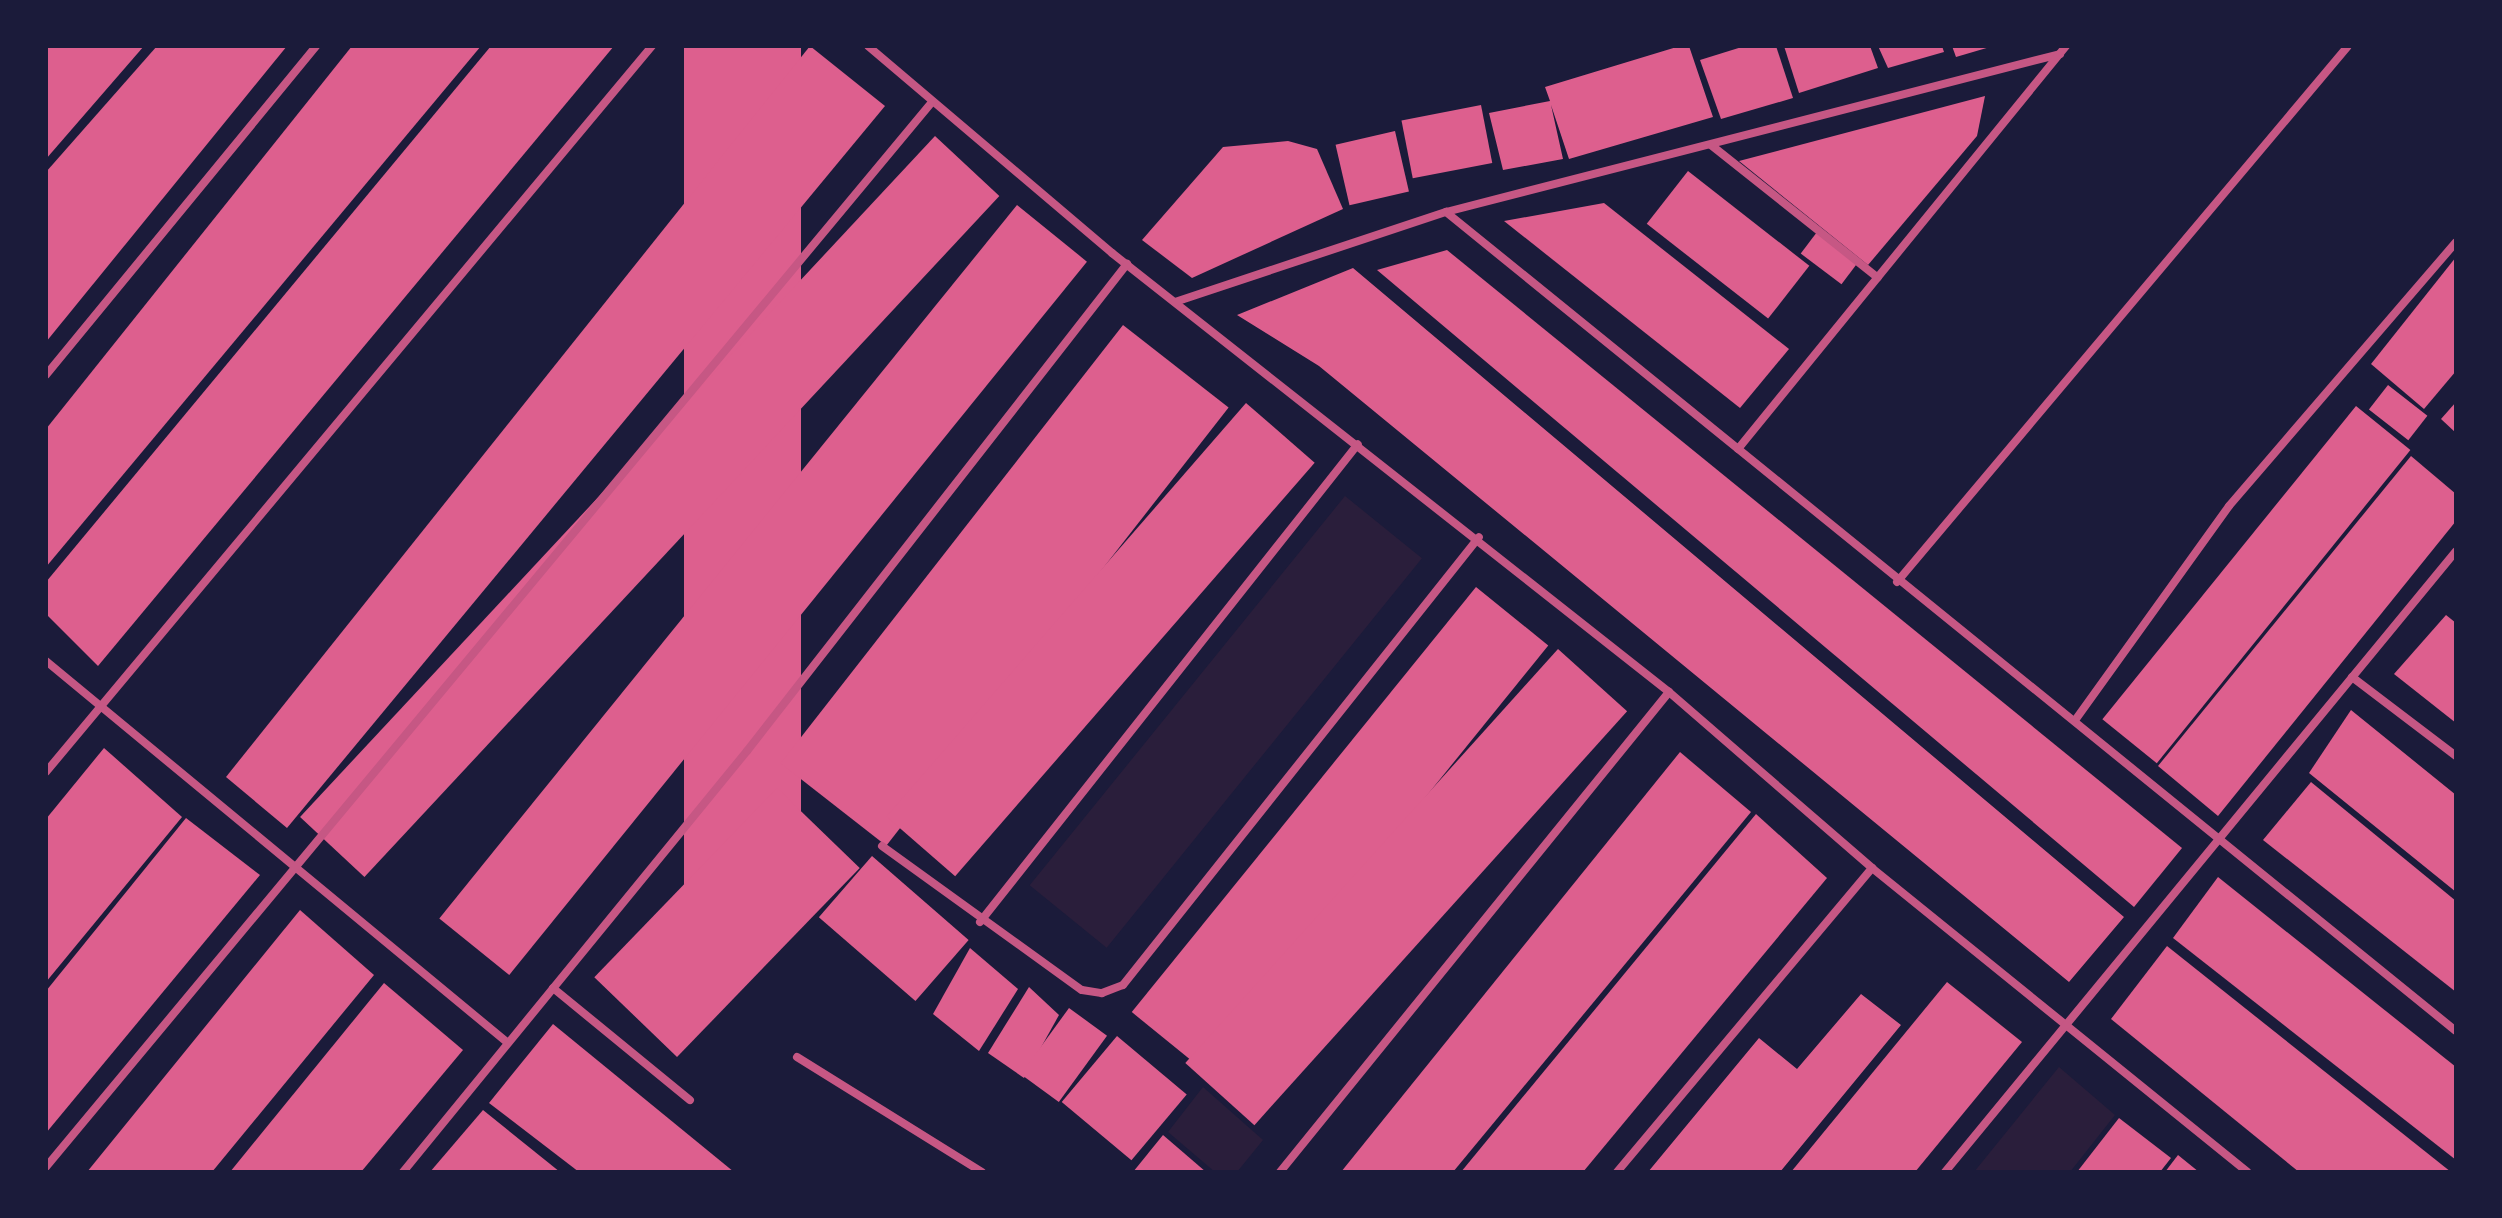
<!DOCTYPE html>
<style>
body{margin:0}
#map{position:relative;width:2502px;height:1218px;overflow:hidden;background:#1b1b3a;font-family:Overpass,sans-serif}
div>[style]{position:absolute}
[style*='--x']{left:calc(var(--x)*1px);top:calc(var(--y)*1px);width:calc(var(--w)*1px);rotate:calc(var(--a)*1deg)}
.green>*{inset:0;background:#2a1e3b;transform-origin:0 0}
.building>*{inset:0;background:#dd5f8e;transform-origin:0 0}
.minor>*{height:8px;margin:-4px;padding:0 4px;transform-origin:4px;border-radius:4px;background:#c65784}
span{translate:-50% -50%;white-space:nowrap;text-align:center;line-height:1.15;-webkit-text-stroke:7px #1b1b3a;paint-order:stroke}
.frame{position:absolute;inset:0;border:48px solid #1b1b3a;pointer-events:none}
</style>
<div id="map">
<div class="green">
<i style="left:1345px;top:496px;width:99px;height:501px;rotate:39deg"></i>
<i style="clip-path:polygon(2059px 1067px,2115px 1115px,2070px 1172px,1974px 1172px)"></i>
<i style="clip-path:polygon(1203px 1087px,1263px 1140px,1237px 1172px,1215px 1172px,1168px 1132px)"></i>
</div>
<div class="building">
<i style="clip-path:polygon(46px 46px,144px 46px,46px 159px)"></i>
<i style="clip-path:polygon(157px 46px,287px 46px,46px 342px,46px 172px)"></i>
<i style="clip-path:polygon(352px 46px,481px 46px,46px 567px,46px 429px)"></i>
<i style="clip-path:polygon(491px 46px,614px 46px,98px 666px,46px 614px,46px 582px)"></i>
<i style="left:684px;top:46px;width:117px;height:852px"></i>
<i style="clip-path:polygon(810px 46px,885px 106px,287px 828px,226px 777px)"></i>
<i style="clip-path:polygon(1680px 46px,1689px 46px,1713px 117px,1569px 159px,1551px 105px,1563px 159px,1503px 170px,1489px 113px,1550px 101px,1545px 87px)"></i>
<i style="clip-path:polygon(1745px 46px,1776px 46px,1793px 98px,1721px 119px,1700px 60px)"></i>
<i style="clip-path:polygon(1784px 46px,1870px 46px,1878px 68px,1799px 93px)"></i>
<i style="clip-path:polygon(1878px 46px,1942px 46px,1944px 52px,1888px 68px)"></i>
<i style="clip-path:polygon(1952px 46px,1990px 46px,1990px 47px,1956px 57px)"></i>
<i style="clip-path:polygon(1985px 96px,1977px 136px,1868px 265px,1739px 161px)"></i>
<i style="left:1481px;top:105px;width:59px;height:81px;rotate:79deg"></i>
<i style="left:1395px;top:131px;width:62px;height:61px;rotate:77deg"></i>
<i style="left:935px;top:136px;width:88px;height:931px;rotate:43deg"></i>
<i style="clip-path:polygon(1288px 141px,1317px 149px,1343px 209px,1192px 278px,1142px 240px,1223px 147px)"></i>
<i style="left:1688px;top:171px;width:154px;height:67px;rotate:38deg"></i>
<i style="clip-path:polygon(1604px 203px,1789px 349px,1740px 408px,1504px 221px)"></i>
<i style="left:1017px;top:205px;width:90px;height:918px;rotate:39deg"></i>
<i style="left:1817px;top:232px;width:51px;height:27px;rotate:37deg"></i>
<i style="clip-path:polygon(1447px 250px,2182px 848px,2134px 907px,1377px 270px)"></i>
<i style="clip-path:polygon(2456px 257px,2456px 371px,2424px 409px,2371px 364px)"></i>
<i style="clip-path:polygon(1353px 268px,2124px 917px,2069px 982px,1319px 366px,1237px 315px)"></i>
<i style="left:1123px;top:325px;width:134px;height:556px;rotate:38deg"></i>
<i style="left:2388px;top:385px;width:50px;height:31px;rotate:38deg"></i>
<i style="clip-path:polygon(2456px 402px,2456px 433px,2441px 419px)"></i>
<i style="left:1246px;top:403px;width:91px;height:548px;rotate:41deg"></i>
<i style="left:2356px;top:406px;width:70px;height:403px;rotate:39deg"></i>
<i style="clip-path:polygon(2411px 456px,2456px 494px,2456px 521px,2218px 816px,2158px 766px)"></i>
<i style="left:1476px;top:587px;width:93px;height:547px;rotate:39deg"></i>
<i style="clip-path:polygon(2446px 615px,2456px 623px,2456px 723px,2394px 674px)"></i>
<i style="left:1558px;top:649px;width:93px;height:557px;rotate:42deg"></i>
<i style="clip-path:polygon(2351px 710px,2456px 795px,2456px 892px,2309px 773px)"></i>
<i style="clip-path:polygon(104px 748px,182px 817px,46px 982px,46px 819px)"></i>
<i style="clip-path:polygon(1680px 752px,1751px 812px,1453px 1172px,1341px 1172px)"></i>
<i style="clip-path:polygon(2311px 782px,2456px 901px,2456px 992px,2263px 840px)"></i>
<i style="left:777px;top:788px;width:115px;height:263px;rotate:44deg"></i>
<i style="clip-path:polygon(1756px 814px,1827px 878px,1583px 1172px,1461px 1172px)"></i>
<i style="clip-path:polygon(186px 818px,260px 875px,46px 1133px,46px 991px)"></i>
<i style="left:872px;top:856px;width:128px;height:81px;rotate:41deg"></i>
<i style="clip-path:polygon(2218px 877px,2456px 1067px,2456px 1160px,2173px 938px)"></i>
<i style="clip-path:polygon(300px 910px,374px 975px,212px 1172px,87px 1172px)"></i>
<i style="clip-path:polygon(2167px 946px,2451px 1172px,2299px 1172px,2111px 1019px)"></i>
<i style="clip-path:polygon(970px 948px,1018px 989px,979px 1051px,933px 1014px)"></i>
<i style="clip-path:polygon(1947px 982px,2022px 1042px,1915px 1172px,1791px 1172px)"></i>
<i style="clip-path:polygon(384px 983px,463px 1050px,361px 1172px,230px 1172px)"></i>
<i style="clip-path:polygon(1029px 987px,1059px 1015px,1024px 1078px,988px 1053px)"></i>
<i style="clip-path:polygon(1861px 994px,1901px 1025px,1780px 1172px,1648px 1172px,1759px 1038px,1797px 1069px)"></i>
<i style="left:1069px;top:1008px;width:47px;height:82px;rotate:36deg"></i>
<i style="clip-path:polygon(553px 1024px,734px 1172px,579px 1172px,489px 1103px)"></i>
<i style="left:1117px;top:1036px;width:91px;height:86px;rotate:40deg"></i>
<i style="clip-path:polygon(483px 1110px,560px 1172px,430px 1172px)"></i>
<i style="clip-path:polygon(2119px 1118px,2171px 1158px,2160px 1172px,2077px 1172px)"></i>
<i style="clip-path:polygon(1163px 1135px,1206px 1172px,1133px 1172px)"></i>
<i style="clip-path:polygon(2178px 1155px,2199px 1172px,2165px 1172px)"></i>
</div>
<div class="minor">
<i style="--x:868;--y:46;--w:320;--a:40.3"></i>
<i style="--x:1112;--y:253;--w:709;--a:38.24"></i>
<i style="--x:1669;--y:692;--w:269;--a:40.9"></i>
<i style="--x:1872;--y:868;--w:483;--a:39"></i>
<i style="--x:1711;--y:145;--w:213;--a:38.5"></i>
<i style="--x:1446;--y:212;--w:1300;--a:39.04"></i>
<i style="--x:1175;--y:302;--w:286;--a:-18.4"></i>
<i style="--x:1446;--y:212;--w:634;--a:-14.43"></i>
<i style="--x:46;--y:375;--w:426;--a:-50.6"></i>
<i style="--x:1738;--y:449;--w:520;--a:-50.86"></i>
<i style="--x:1897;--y:582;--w:700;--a:-49.92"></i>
<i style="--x:46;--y:661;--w:599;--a:39.59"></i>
<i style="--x:2352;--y:677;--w:131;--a:37.2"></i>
<i style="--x:2076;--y:719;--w:262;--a:-54.3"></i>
<i style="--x:2229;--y:506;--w:348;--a:-49.3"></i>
<i style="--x:46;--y:772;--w:946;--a:-50.15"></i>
<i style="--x:882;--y:846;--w:246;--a:35.8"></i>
<i style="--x:1082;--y:990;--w:20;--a:9"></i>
<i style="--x:1102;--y:993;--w:22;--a:-21"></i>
<i style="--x:1123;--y:985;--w:572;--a:-51.53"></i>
<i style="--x:980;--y:922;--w:609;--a:-51.66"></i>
<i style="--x:553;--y:988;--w:177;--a:39.3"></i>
<i style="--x:797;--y:1057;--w:218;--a:31.9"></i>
<i style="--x:46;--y:1167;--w:1385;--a:-50.24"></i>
<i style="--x:403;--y:1172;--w:544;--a:-50.75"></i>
<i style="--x:747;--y:751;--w:618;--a:-52.04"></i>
<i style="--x:1280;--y:1172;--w:618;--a:-50.98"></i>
<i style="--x:1617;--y:1172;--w:397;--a:-50"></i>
<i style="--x:1945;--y:1172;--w:804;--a:-50.55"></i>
</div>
<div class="frame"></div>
</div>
